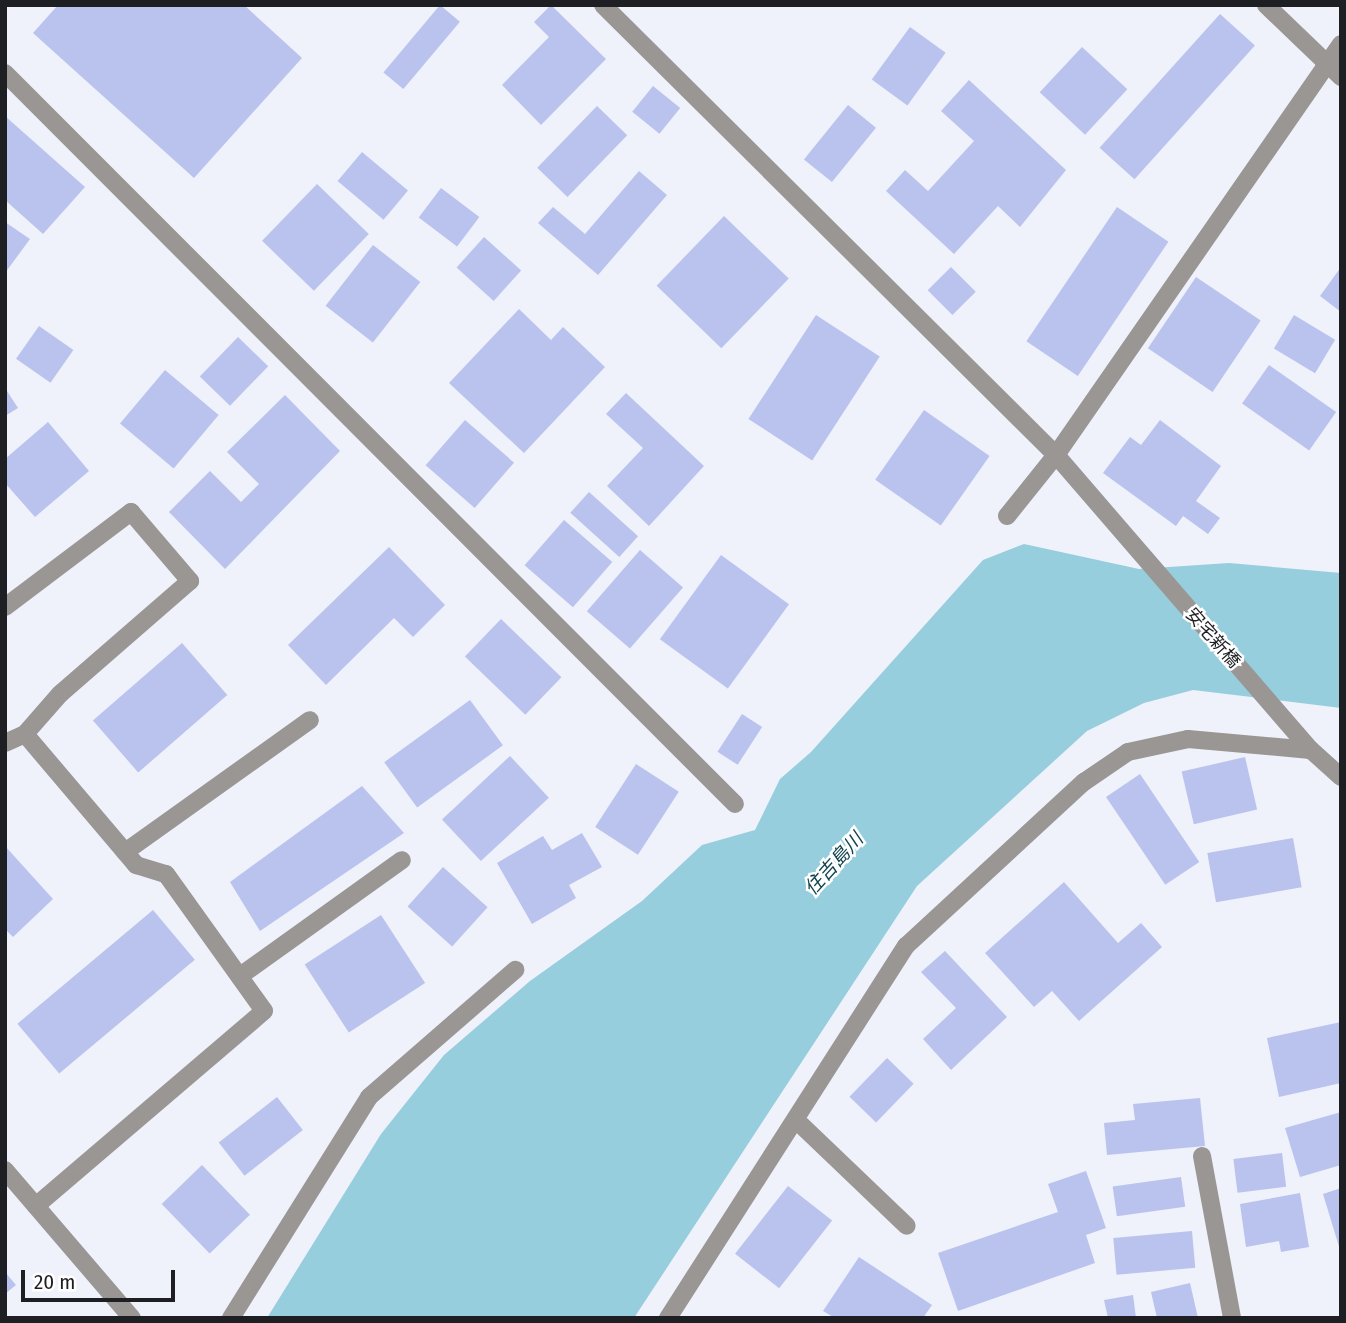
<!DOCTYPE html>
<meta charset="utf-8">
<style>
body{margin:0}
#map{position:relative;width:1346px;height:1323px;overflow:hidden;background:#eff1fb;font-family:"Fira Sans Condensed","Noto Sans JP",sans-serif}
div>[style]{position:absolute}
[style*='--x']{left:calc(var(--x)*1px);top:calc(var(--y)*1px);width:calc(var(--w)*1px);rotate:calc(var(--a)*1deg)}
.water>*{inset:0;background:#96cedd}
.building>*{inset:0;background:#b9c3ee;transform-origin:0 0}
.minor>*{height:18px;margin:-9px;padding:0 9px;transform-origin:9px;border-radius:9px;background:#9a9694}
span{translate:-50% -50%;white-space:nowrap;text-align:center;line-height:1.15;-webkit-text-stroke:5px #fff;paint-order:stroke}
.street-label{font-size:18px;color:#1e1f23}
.water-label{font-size:19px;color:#12444f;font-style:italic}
.frame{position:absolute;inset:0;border:7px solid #1e1f23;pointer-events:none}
.scale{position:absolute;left:21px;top:1270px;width:154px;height:32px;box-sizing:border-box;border:4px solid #1e1f23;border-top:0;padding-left:9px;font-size:21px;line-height:24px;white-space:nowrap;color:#1e1f23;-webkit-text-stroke:5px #fff;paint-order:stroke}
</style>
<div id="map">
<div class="water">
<i style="clip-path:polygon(1024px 544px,1139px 569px,1229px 563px,1341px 573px,1341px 708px,1193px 690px,1144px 703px,1087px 731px,917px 886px,634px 1318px,267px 1318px,381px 1134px,444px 1055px,530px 981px,642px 901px,702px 845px,755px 830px,780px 779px,811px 752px,983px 560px)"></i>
</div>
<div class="building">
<i style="clip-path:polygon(58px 5px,244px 5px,302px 58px,194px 178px,33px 33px)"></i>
<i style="left:440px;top:5px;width:26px;height:88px;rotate:40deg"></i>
<i style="clip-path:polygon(551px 5px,606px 59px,541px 125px,502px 85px,549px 37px,534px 22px)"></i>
<i style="left:1220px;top:14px;width:47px;height:180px;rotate:42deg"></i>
<i style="left:910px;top:27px;width:44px;height:65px;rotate:36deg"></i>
<i style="left:1082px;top:47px;width:62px;height:62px;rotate:43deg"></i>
<i style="clip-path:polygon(969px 80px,1066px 170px,1020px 227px,998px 206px,954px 254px,886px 191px,905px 170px,928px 191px,974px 141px,941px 111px)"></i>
<i style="left:653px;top:86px;width:35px;height:33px;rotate:39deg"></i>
<i style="left:848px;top:105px;width:36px;height:70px;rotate:39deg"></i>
<i style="left:597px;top:106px;width:42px;height:86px;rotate:44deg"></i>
<i style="clip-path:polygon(5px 116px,85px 187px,43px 234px,5px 200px)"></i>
<i style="left:362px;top:152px;width:60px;height:38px;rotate:40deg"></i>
<i style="clip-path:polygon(639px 171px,667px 195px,598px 275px,538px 223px,553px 207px,585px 234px)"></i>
<i style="left:317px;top:184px;width:72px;height:79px;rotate:44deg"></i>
<i style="left:441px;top:188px;width:48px;height:37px;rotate:37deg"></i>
<i style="left:1117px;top:207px;width:62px;height:162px;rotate:34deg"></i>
<i style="left:724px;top:216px;width:90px;height:97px;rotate:44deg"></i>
<i style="clip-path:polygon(5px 222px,30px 239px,5px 273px)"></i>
<i style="left:484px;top:237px;width:50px;height:41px;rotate:42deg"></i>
<i style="left:373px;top:245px;width:60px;height:77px;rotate:38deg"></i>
<i style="left:951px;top:267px;width:35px;height:33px;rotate:45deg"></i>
<i style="clip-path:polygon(1341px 267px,1341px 312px,1320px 296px)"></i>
<i style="left:1196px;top:277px;width:78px;height:86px;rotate:34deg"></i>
<i style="clip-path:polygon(519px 309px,551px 340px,563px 327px,605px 367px,524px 453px,449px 383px)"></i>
<i style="left:816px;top:315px;width:76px;height:124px;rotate:33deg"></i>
<i style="left:1294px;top:315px;width:48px;height:39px;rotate:31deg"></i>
<i style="left:39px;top:326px;width:42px;height:40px;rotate:35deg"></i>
<i style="left:238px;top:337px;width:42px;height:55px;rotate:44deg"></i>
<i style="left:1269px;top:365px;width:82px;height:47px;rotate:35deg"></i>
<i style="left:165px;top:370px;width:70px;height:70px;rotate:40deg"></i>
<i style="clip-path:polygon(5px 388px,18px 408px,5px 416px)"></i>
<i style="clip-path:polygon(626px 393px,704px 466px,649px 526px,607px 486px,643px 448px,606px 414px)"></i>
<i style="clip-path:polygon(285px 395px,340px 451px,225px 569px,169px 512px,210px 471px,241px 502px,259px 484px,227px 452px)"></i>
<i style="left:924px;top:410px;width:80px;height:85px;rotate:35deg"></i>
<i style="left:465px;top:420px;width:65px;height:60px;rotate:41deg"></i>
<i style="clip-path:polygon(1160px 420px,1221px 466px,1196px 501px,1220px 518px,1208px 534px,1183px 516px,1176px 526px,1103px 473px,1130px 437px,1141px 445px)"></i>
<i style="clip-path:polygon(48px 422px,89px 471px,35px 517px,5px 483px,5px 459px)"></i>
<i style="left:589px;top:492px;width:66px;height:28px;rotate:42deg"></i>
<i style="left:564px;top:520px;width:64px;height:60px;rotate:41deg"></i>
<i style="clip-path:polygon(389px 547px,445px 605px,413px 637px,394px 618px,326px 685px,288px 645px)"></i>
<i style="left:640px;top:550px;width:57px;height:81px;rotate:41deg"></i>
<i style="left:721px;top:555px;width:84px;height:104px;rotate:36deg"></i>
<i style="left:501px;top:619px;width:84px;height:52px;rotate:44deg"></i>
<i style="left:182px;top:643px;width:69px;height:118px;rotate:49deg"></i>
<i style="left:470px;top:700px;width:56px;height:106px;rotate:54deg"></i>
<i style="left:742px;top:714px;width:24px;height:45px;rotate:33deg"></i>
<i style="left:510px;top:756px;width:57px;height:93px;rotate:47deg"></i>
<i style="left:1245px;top:757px;width:54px;height:65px;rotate:77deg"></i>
<i style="left:636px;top:764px;width:51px;height:75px;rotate:33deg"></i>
<i style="left:1140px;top:774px;width:106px;height:41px;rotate:56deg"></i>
<i style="clip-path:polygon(362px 786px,404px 833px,260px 931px,230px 882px)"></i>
<i style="clip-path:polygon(582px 833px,602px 867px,569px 885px,576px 898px,532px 924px,497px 863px,543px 836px,552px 850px)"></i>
<i style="left:1293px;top:838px;width:50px;height:87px;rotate:80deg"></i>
<i style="clip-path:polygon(5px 846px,53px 899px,13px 937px,5px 929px)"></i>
<i style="left:443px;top:867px;width:60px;height:53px;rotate:42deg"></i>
<i style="clip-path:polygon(1064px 882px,1118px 943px,1141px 923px,1162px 947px,1079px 1021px,1052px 991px,1034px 1007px,985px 953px)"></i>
<i style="left:153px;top:910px;width:65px;height:177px;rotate:50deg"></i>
<i style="left:381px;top:915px;width:81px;height:91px;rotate:57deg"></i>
<i style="clip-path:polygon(945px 951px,1007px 1017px,951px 1070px,923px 1039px,956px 1008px,921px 972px)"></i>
<i style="clip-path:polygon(1341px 1022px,1341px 1083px,1279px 1097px,1267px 1038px)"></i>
<i style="left:887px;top:1058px;width:37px;height:54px;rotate:44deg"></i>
<i style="left:277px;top:1097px;width:42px;height:74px;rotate:52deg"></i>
<i style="clip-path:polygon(1200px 1098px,1205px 1146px,1107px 1155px,1104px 1123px,1135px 1120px,1133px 1104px)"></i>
<i style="clip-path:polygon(1341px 1112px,1341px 1165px,1300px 1177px,1285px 1128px)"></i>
<i style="left:1282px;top:1153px;width:34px;height:49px;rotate:83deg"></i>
<i style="left:202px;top:1165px;width:69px;height:56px;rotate:46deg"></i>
<i style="clip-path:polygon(1086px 1171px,1106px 1228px,1086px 1235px,1095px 1263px,958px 1311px,938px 1253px,1058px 1212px,1048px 1184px)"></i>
<i style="left:1181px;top:1177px;width:30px;height:69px;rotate:82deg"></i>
<i style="left:788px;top:1186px;width:56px;height:86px;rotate:38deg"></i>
<i style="clip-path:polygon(1341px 1188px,1341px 1250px,1340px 1250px,1323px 1194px)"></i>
<i style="clip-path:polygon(1300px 1193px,1309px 1247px,1281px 1252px,1279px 1241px,1246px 1247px,1240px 1204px)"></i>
<i style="left:1192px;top:1231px;width:37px;height:79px;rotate:85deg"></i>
<i style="clip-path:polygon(859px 1257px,932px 1305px,923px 1318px,835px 1318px,823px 1311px)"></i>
<i style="clip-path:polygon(5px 1272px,16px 1285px,5px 1294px)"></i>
<i style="clip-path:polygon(1190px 1283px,1198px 1318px,1157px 1318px,1151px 1292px)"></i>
<i style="clip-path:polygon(1133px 1295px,1136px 1318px,1108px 1318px,1104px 1300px)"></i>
</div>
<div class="minor">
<i style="--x:603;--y:5;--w:639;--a:44.81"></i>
<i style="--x:1056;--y:455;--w:390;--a:49.2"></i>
<i style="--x:1266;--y:5;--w:104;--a:43.8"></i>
<i style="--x:5;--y:73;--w:1033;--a:45.04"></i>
<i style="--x:1007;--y:516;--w:78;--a:-51.2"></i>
<i style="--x:1056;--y:455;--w:500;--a:-55.26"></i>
<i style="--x:5;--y:607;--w:158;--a:-37"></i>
<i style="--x:131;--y:512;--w:91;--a:49.5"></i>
<i style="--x:190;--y:581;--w:172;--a:139"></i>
<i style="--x:60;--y:694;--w:53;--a:131.2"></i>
<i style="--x:5;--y:743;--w:22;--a:-24"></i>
<i style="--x:25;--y:734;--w:172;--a:49.7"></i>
<i style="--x:136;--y:865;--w:31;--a:17"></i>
<i style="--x:166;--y:874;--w:168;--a:54.4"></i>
<i style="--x:264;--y:1011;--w:300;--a:139.5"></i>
<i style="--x:125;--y:852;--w:227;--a:-35.5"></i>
<i style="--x:240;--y:976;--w:199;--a:-35.6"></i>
<i style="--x:796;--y:1120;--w:153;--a:43.7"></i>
<i style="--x:1202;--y:1156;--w:165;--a:79.5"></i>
<i style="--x:5;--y:1170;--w:195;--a:49.4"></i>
<i style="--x:231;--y:1318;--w:261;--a:-58"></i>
<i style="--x:369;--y:1097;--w:194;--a:-41"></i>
<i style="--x:668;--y:1318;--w:442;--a:-57.4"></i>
<i style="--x:906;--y:946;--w:242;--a:-42.7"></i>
<i style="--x:1084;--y:782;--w:53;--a:-34.3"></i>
<i style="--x:1128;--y:752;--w:61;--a:-12.2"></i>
<i style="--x:1188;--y:739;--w:123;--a:5.1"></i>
<i style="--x:1311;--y:750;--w:40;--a:42"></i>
</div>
<div class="street-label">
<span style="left:1213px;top:638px;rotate:49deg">安宅新橋</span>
</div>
<div class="water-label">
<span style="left:834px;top:864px;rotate:-48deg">住吉島川</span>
</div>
<div class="frame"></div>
<div class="scale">20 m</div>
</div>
